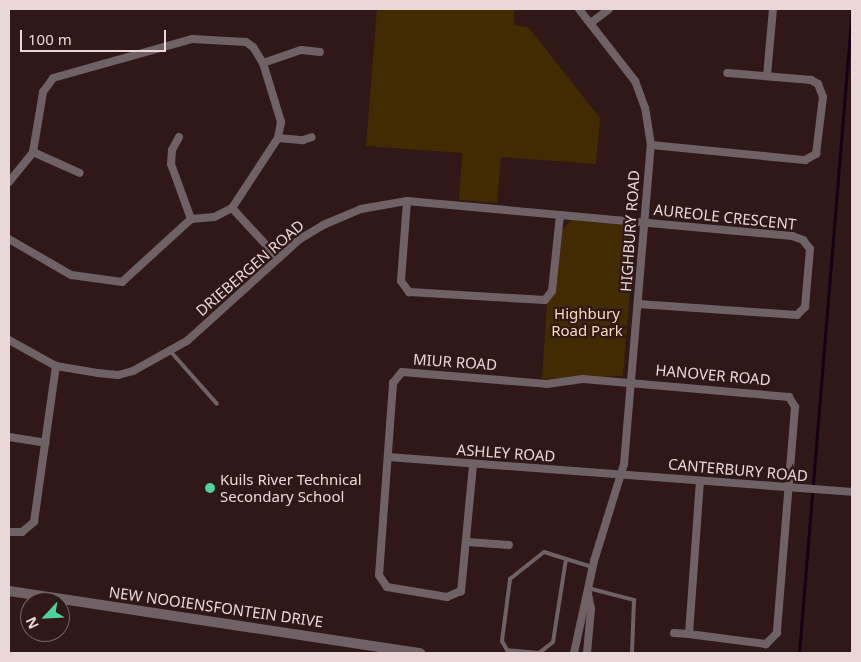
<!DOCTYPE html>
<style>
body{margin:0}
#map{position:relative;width:861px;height:662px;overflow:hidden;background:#2f1817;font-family:"Noto Sans",sans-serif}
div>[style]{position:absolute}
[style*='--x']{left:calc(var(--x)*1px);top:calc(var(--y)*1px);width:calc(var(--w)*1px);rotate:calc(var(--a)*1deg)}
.green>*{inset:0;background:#412b00}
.stream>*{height:3px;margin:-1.5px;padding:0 1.5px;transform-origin:1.5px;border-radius:1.5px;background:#150016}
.service>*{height:4px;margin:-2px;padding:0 2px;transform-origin:2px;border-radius:2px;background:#6f6266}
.minor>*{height:8px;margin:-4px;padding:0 4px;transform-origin:4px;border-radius:4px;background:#6f6266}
.tertiary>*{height:10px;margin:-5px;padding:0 5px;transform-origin:5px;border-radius:5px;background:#6f6266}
.dots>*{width:14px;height:14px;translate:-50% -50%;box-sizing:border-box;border:2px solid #2f1817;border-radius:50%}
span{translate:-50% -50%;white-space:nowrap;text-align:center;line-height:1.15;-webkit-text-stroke:4.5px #2f1817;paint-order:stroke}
.street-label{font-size:15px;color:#e9d8d7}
.park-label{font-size:15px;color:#f8dfb8}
.poi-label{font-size:15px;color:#e9d8d7}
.left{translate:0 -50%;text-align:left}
.frame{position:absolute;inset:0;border:10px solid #e9d8d7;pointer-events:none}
.north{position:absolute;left:20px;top:592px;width:50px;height:50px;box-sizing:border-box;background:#2f1817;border:1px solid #796564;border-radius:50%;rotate:245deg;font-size:14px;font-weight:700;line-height:20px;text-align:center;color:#e9d8d7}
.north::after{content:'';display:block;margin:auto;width:18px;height:22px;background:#4ed39a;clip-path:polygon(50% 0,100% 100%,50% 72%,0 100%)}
.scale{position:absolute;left:20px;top:30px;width:146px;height:22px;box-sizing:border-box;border:2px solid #e9d8d7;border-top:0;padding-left:6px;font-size:15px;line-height:18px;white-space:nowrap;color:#e9d8d7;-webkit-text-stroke:4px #2f1817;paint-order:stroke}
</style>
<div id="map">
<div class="green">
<i style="clip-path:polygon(377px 9px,514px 9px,514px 25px,528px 27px,600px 118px,596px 164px,501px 157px,497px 203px,459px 200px,462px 153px,366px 146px)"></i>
<i style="clip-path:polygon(572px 219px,631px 225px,635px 229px,623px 376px,542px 379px,547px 304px,556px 292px,562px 230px)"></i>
</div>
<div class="stream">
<i style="--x:799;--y:653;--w:646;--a:-85.3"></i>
</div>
<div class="service">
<i style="--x:171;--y:352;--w:69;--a:48.5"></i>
<i style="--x:566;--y:559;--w:84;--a:98.9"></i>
<i style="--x:553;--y:642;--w:18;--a:142"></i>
<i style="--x:539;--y:653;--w:32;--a:-175"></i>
<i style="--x:507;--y:650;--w:10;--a:-119"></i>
<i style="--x:502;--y:641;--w:63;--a:-82.6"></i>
<i style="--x:510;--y:579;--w:43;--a:-38.5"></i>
<i style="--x:544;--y:552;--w:50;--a:17.4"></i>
<i style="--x:588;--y:588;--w:48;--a:14.6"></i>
<i style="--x:634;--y:600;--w:53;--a:92.2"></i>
</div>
<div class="minor">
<i style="--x:592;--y:22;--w:21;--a:-37"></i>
<i style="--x:263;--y:63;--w:40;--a:-18.9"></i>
<i style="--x:301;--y:50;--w:19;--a:6"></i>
<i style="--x:767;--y:76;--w:67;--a:-84.9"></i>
<i style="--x:179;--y:137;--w:15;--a:118"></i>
<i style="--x:172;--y:150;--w:14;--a:94"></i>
<i style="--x:171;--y:164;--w:59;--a:70"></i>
<i style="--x:278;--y:138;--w:25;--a:5"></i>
<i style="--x:303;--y:140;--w:9;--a:-18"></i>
<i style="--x:651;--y:145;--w:155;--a:5.6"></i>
<i style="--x:805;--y:160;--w:13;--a:-29"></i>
<i style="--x:816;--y:154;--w:57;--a:-83"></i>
<i style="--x:823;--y:97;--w:14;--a:-111"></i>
<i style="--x:818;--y:84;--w:8;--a:-150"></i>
<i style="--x:811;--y:80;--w:84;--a:-175.2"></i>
<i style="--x:33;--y:152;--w:51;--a:24.1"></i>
<i style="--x:9;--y:182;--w:38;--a:-51"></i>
<i style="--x:33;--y:152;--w:61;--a:-80.5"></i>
<i style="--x:43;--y:92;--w:17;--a:-54"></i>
<i style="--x:53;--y:78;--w:144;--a:-15.7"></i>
<i style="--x:192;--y:39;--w:54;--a:3.2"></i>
<i style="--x:246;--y:42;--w:9;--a:36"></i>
<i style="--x:253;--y:47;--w:19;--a:58"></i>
<i style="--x:263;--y:63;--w:62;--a:73"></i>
<i style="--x:281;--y:122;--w:16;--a:101"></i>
<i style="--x:278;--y:138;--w:84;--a:123.3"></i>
<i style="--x:232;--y:208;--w:20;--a:153"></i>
<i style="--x:214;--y:217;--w:23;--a:175"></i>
<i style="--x:191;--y:219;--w:93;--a:137.6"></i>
<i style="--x:122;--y:282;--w:51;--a:-172.2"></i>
<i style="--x:71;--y:275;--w:72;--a:-149.9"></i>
<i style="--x:407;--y:201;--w:80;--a:94.3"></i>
<i style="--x:401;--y:281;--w:14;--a:54"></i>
<i style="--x:409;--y:292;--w:136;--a:3.4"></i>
<i style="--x:545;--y:300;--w:11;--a:-52"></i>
<i style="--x:552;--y:291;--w:76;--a:-84"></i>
<i style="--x:232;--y:208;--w:68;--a:47.4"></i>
<i style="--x:9;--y:340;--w:54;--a:29"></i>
<i style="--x:56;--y:366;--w:43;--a:9.5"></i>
<i style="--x:98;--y:373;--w:20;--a:6"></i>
<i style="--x:118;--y:375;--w:16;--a:-15"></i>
<i style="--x:133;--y:371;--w:62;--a:-29.1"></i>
<i style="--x:187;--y:341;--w:152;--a:-42.1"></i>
<i style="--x:300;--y:239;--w:27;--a:-31"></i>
<i style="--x:323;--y:225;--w:41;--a:-22.8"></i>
<i style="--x:361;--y:209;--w:47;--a:-9.9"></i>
<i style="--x:407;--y:201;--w:387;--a:5.2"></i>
<i style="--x:792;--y:236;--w:12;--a:20"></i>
<i style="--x:803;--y:240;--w:11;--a:52"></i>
<i style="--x:810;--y:249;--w:58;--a:94.9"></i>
<i style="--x:805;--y:307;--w:11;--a:135"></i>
<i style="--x:797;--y:315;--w:159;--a:-176"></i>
<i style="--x:9;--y:437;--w:37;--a:9"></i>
<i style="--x:388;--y:457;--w:465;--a:4.3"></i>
<i style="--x:473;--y:465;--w:127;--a:95.4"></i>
<i style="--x:461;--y:591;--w:15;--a:157"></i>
<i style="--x:447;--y:597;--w:61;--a:-170.5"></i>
<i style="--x:387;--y:587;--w:14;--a:-124"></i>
<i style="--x:379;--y:575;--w:193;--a:-85.8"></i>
<i style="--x:393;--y:383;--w:14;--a:-51"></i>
<i style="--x:402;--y:372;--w:145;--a:4.7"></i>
<i style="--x:547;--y:384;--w:36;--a:-8"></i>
<i style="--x:583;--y:379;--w:207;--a:5"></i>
<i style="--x:789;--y:397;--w:12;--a:59"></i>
<i style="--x:795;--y:407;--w:227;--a:94.6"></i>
<i style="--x:777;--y:633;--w:16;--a:135"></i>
<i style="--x:766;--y:644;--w:78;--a:-172.6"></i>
<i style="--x:689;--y:634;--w:153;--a:-85.9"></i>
<i style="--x:9;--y:532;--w:13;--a:0"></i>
<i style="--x:22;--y:532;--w:16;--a:-40"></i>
<i style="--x:34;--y:522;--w:158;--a:-82"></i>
<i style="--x:467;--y:542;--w:42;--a:4.1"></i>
<i style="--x:674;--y:633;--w:15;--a:4"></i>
<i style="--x:574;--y:653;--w:94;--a:-77.7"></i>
<i style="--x:594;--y:561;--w:102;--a:-72.8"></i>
<i style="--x:624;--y:464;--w:320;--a:-85.2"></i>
<i style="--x:651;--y:145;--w:37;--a:-99"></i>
<i style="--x:645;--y:108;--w:29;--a:-110"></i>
<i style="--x:635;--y:81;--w:91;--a:-127.9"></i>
<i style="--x:587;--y:653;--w:44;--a:-84.8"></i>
<i style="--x:591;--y:609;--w:16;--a:-101"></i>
</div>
<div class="tertiary">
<i style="--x:9;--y:591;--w:416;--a:8.6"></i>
</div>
<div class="dots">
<i style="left:210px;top:488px;background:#4ed39a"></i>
</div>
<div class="street-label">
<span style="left:725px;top:217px;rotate:6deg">AUREOLE CRESCENT</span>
<span style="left:630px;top:231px;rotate:-86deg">HIGHBURY ROAD</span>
<span style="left:250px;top:268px;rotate:-41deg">DRIEBERGEN ROAD</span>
<span style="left:455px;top:362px;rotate:4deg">MIUR ROAD</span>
<span style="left:713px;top:375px;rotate:5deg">HANOVER ROAD</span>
<span style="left:506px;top:453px;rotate:4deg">ASHLEY ROAD</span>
<span style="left:738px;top:470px;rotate:5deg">CANTERBURY ROAD</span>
<span style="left:216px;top:607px;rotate:8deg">NEW NOOIENSFONTEIN DRIVE</span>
</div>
<div class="park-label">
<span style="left:587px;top:322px">Highbury<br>Road Park</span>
</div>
<div class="poi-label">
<span class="left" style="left:220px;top:488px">Kuils River Technical<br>Secondary School</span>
</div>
<div class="frame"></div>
<div class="north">N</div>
<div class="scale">100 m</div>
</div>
